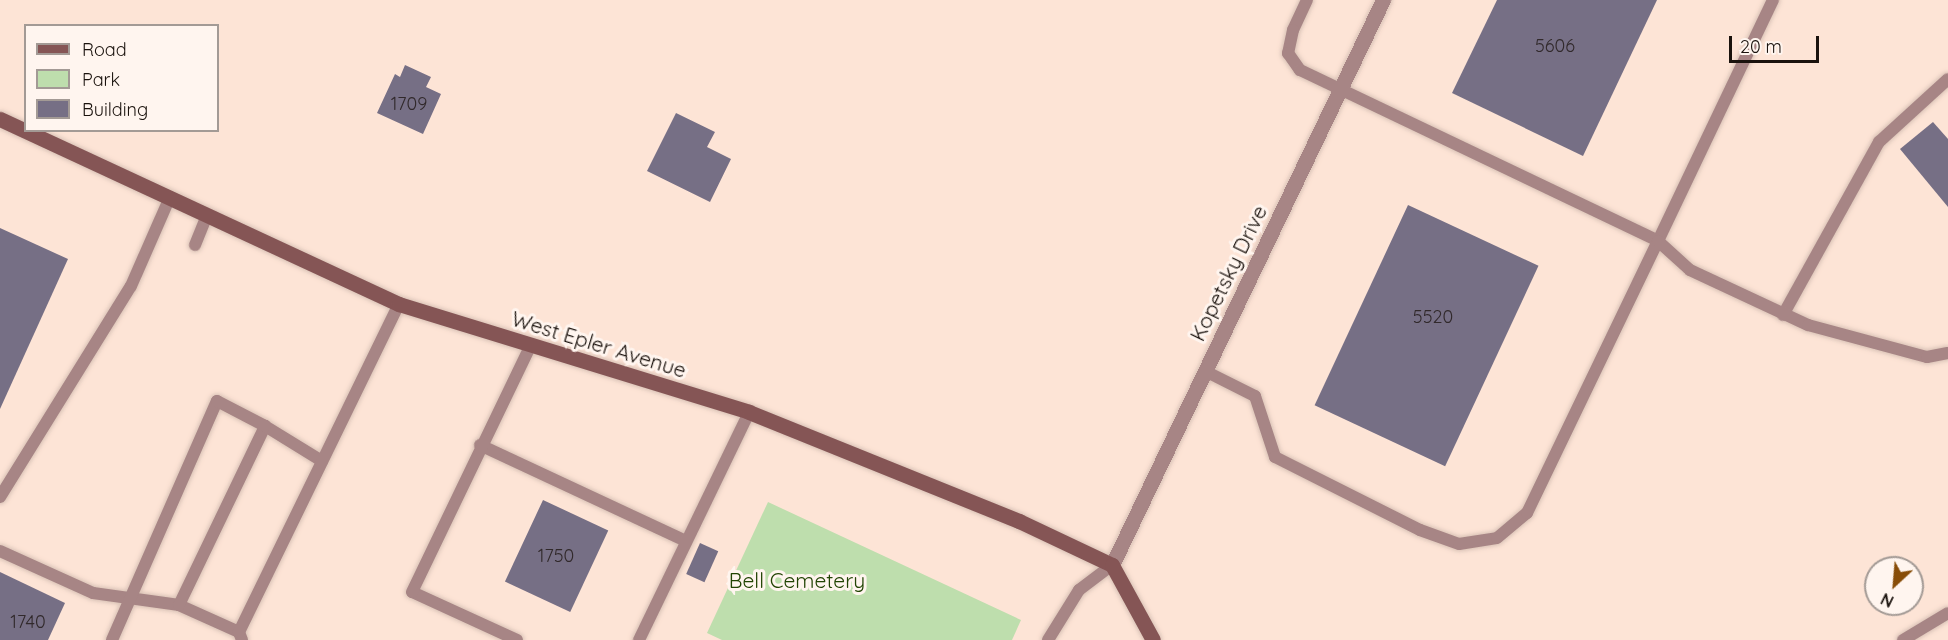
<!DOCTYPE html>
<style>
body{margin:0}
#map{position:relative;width:1948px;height:640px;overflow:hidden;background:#fde4d6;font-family:Quicksand,sans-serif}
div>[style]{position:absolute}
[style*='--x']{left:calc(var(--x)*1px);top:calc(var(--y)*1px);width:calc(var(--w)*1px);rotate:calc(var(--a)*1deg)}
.green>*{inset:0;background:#bedead}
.building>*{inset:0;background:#766f85;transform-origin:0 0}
.roads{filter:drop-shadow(0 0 2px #d9c2b6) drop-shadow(0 0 2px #d9c2b6)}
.lane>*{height:12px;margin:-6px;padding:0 6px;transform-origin:6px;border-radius:6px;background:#a78585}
.street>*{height:15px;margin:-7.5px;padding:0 7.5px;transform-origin:7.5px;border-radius:7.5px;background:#a78585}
.secondary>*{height:15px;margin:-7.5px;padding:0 7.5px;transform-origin:7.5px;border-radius:7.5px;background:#855555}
span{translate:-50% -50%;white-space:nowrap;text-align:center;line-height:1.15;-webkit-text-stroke:6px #fff5ef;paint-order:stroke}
.number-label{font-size:18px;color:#31292b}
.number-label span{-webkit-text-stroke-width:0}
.street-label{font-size:21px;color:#1a120d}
.park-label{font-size:21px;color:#214403}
.legend{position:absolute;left:24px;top:24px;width:195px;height:108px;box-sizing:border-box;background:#fff5ef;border:2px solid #a39a95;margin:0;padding:8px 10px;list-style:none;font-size:18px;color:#1a120d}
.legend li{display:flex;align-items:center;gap:12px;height:30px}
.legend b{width:30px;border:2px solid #a39a95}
.north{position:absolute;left:1864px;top:556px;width:60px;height:60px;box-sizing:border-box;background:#fff5ef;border:2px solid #a39a95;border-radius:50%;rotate:206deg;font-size:16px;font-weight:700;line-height:24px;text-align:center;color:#1a120d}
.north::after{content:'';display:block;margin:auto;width:21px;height:27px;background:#884d08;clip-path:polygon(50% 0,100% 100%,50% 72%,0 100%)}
.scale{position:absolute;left:1729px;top:36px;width:90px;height:27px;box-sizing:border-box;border:3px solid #1a120d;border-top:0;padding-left:8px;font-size:18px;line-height:21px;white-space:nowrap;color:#1a120d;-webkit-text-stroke:4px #fff5ef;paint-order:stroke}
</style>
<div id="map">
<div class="green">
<i style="clip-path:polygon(768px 502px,1021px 620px,1012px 640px,722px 640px,707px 633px)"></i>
</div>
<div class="building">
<i style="clip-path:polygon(1497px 0,1657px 0,1583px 156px,1452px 93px)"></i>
<i style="clip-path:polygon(405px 65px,431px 77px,426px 87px,441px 94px,423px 134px,377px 113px,395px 74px,400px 77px)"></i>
<i style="clip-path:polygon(676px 113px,715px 132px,707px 147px,731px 159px,710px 202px,647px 171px)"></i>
<i style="clip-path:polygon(1933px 122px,1948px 139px,1948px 207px,1900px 149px)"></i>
<i style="left:1408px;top:205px;width:144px;height:221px;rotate:25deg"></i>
<i style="clip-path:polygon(0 228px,68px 259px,0 409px)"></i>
<i style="left:543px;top:500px;width:72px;height:90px;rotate:25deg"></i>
<i style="left:700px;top:543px;width:20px;height:34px;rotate:24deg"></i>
<i style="clip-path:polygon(0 572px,65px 603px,48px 640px,0 640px)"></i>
</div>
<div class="roads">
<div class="lane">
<i style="--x:1307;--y:0;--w:33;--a:115"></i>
<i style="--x:1293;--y:30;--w:24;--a:102"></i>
<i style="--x:1288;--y:53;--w:21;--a:55"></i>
<i style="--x:1300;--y:70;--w:397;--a:25.5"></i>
<i style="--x:1658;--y:241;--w:267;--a:-64.5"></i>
<i style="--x:195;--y:245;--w:32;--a:-68"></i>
<i style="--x:1783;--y:315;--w:198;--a:-61"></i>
<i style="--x:1879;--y:142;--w:93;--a:-42.4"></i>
<i style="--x:1205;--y:371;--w:56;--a:26.6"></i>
<i style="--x:1255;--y:396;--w:64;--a:71.8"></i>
<i style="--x:1275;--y:457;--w:162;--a:26.7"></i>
<i style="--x:1420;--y:530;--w:41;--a:19.7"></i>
<i style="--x:1459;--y:544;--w:38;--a:-9"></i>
<i style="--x:1497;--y:538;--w:39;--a:-40"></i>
<i style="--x:1527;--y:513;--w:302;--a:-64.3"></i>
<i style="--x:1658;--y:241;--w:43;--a:42.2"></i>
<i style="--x:1690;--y:270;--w:130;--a:25"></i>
<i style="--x:1808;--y:325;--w:123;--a:15.1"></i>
<i style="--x:1927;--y:357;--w:21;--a:-11"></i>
<i style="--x:480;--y:445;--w:227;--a:25"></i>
<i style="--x:0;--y:497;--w:248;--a:-58.2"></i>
<i style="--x:131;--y:286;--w:97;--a:-66.3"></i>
<i style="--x:0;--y:551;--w:102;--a:24.3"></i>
<i style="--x:93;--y:593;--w:87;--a:7.9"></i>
<i style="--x:239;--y:632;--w:66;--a:-155.8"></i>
<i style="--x:179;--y:605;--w:199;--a:-64.3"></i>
<i style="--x:265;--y:426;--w:67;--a:31.6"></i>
<i style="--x:112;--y:640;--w:261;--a:-66.3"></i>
<i style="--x:217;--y:401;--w:54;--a:27.5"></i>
<i style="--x:242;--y:640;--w:9;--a:-111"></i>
<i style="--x:239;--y:632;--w:365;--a:-64"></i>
<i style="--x:517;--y:640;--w:115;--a:-155.4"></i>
<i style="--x:412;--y:592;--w:274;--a:-64.3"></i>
<i style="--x:639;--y:640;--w:253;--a:-64.2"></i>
<i style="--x:1048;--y:640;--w:59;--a:-58.2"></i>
<i style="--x:1079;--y:590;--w:41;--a:-37.1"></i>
<i style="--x:1903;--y:640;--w:52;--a:-31"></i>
</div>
<div class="street">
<i style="--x:1112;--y:565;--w:627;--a:-64.38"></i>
</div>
<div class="secondary">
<i style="--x:0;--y:119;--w:440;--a:24.9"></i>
<i style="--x:399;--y:304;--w:366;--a:17.1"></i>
<i style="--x:749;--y:412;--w:291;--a:22"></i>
<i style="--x:1019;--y:521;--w:103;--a:25.3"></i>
<i style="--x:1112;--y:565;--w:85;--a:61.3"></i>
</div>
</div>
<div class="number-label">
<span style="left:1555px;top:46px">5606</span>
<span style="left:409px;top:104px">1709</span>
<span style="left:1433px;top:317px">5520</span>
<span style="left:556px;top:556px">1750</span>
<span style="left:28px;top:622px">1740</span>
</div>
<div class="street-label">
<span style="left:1228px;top:273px;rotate:-64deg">Kopetsky Drive</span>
<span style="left:599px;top:344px;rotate:17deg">West Epler Avenue</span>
</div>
<div class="park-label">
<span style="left:797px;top:580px">Bell Cemetery</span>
</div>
<ul class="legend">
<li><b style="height:8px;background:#855555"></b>Road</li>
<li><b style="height:16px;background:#bedead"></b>Park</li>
<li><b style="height:16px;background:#766f85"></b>Building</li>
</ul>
<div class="north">N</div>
<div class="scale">20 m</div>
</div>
